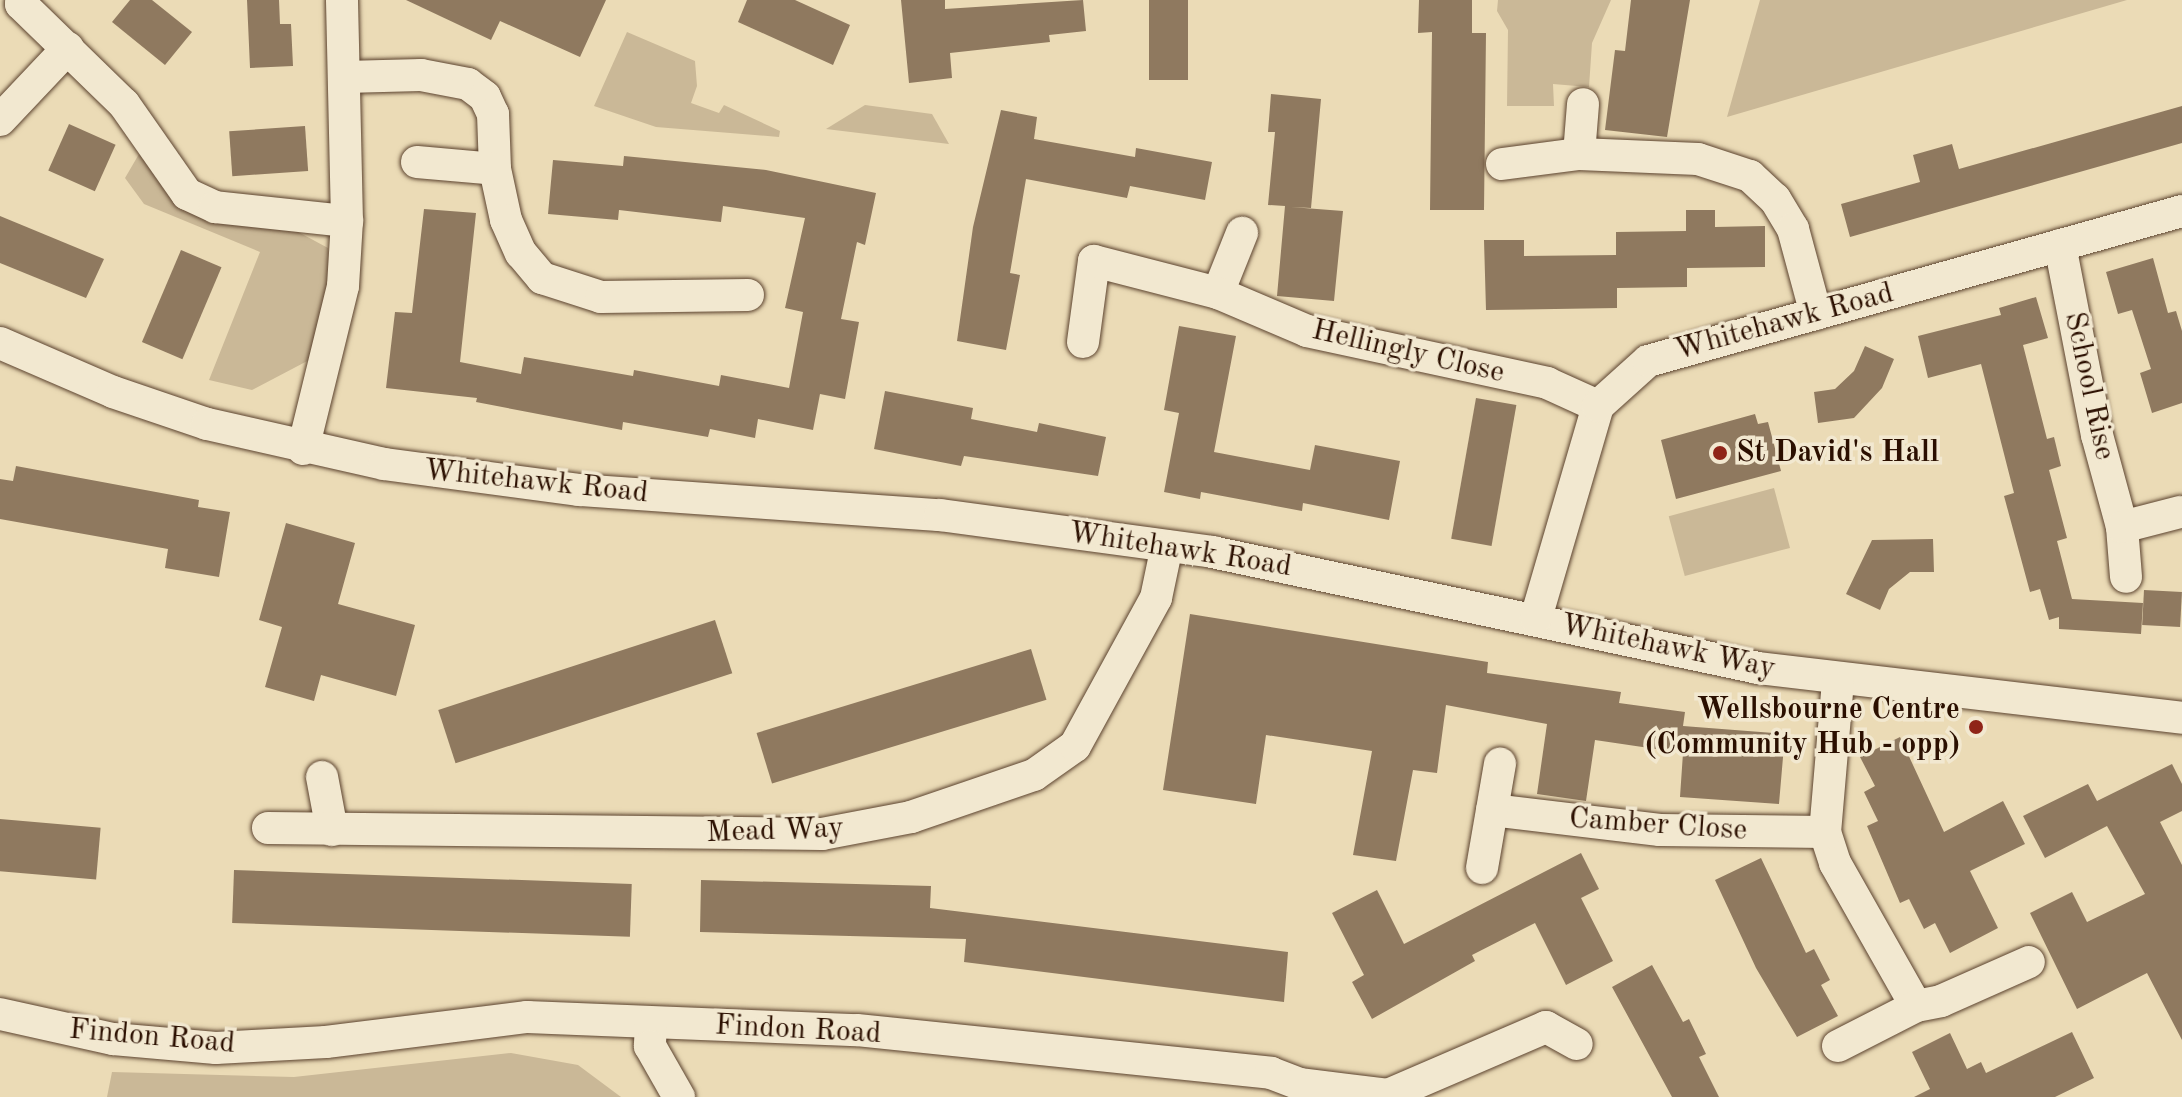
<!DOCTYPE html>
<style>
body{margin:0}
#map{position:relative;width:2182px;height:1097px;overflow:hidden;background:#ebdbb6;font-family:"Old Standard TT",serif}
div>[style]{position:absolute}
[style*='--x']{left:calc(var(--x)*1px);top:calc(var(--y)*1px);width:calc(var(--w)*1px);rotate:calc(var(--a)*1deg)}
.green>*{inset:0;background:#cab897;transform-origin:0 0}
.building>*{inset:0;background:#8f795f;transform-origin:0 0}
.roads{filter:drop-shadow(0 0 2px #5b422e) drop-shadow(0 0 2px #5b422e)}
.minor>*{height:32px;margin:-16px;padding:0 16px;transform-origin:16px;border-radius:16px;background:#f2e8d0}
.dots>*{width:22px;height:22px;translate:-50% -50%;box-sizing:border-box;border:4px solid #f2e8d0;border-radius:50%}
span{translate:-50% -50%;white-space:nowrap;text-align:center;line-height:1.15;-webkit-text-stroke:7px #f2e8d0;paint-order:stroke}
.street-label{font-size:30px;color:#2b0f00}
.poi-label{font-size:30px;color:#2b0f00;font-weight:700}
.left{translate:0 -50%;text-align:left}
.right{translate:-100% -50%;text-align:right}
</style>
<div id="map">
<div class="green">
<i style="clip-path:polygon(1498px 0,1611px 0,1592px 43px,1589px 87px,1553px 84px,1554px 106px,1507px 106px,1508px 30px,1497px 11px)"></i>
<i style="clip-path:polygon(1760px 0,2127px 0,1727px 117px)"></i>
<i style="clip-path:polygon(627px 32px,695px 61px,697px 86px,691px 103px,719px 113px,724px 105px,780px 131px,779px 137px,656px 127px,594px 106px)"></i>
<i style="clip-path:polygon(865px 105px,932px 114px,949px 144px,826px 129px)"></i>
<i style="clip-path:polygon(139px 154px,181px 203px,289px 227px,328px 248px,332px 298px,313px 358px,252px 390px,209px 380px,260px 252px,144px 204px,125px 178px)"></i>
<i style="left:1774px;top:488px;width:62px;height:109px;rotate:75deg"></i>
<i style="clip-path:polygon(511px 1053px,578px 1065px,621px 1097px,107px 1097px,112px 1072px,294px 1077px)"></i>
</div>
<div class="building">
<i style="clip-path:polygon(130px 0,152px 0,192px 32px,165px 65px,112px 22px)"></i>
<i style="clip-path:polygon(247px 0,279px 0,280px 24px,291px 24px,293px 66px,250px 68px)"></i>
<i style="clip-path:polygon(406px 0,606px 0,580px 57px,500px 21px,491px 40px)"></i>
<i style="clip-path:polygon(747px 0,795px 0,850px 25px,833px 65px,738px 22px)"></i>
<i style="clip-path:polygon(901px 0,945px 0,945px 9px,1083px 0,1086px 31px,1049px 35px,1050px 42px,950px 53px,952px 78px,909px 83px)"></i>
<i style="left:1149px;top:0;width:39px;height:80px"></i>
<i style="clip-path:polygon(1419px 0,1472px 0,1472px 33px,1486px 33px,1484px 210px,1430px 210px,1432px 32px,1418px 33px)"></i>
<i style="clip-path:polygon(1631px 0,1690px 0,1667px 137px,1605px 130px,1615px 50px,1625px 51px)"></i>
<i style="clip-path:polygon(1271px 94px,1321px 99px,1311px 208px,1291px 207px,1343px 211px,1334px 301px,1277px 296px,1285px 206px,1268px 205px,1275px 132px,1268px 132px)"></i>
<i style="clip-path:polygon(2182px 106px,2182px 143px,1850px 237px,1841px 204px,1920px 182px,1913px 155px,1952px 144px,1959px 169px)"></i>
<i style="clip-path:polygon(1001px 110px,1037px 117px,1034px 139px,1135px 157px,1136px 148px,1212px 162px,1205px 200px,1130px 186px,1127px 198px,1026px 179px,1010px 273px,1020px 275px,1006px 350px,957px 341px,973px 227px)"></i>
<i style="left:69px;top:124px;width:51px;height:51px;rotate:24deg"></i>
<i style="left:305px;top:126px;width:45px;height:76px;rotate:86deg"></i>
<i style="clip-path:polygon(624px 156px,766px 170px,876px 193px,865px 245px,857px 242px,841px 319px,859px 322px,845px 399px,820px 394px,813px 430px,758px 419px,755px 438px,710px 429px,708px 437px,623px 422px,622px 430px,476px 402px,477px 398px,386px 388px,395px 312px,412px 313px,424px 209px,476px 213px,460px 362px,521px 374px,524px 357px,633px 376px,634px 370px,719px 386px,721px 375px,789px 388px,803px 312px,785px 308px,805px 218px,723px 206px,721px 222px,619px 210px,618px 220px,548px 214px,553px 160px,623px 166px)"></i>
<i style="clip-path:polygon(1686px 210px,1715px 210px,1715px 227px,1765px 226px,1765px 267px,1687px 268px,1687px 287px,1617px 288px,1617px 308px,1486px 310px,1484px 240px,1524px 240px,1524px 256px,1616px 255px,1616px 232px,1686px 231px)"></i>
<i style="clip-path:polygon(0 216px,104px 259px,86px 298px,0 263px)"></i>
<i style="left:181px;top:250px;width:44px;height:100px;rotate:23deg"></i>
<i style="clip-path:polygon(2153px 258px,2168px 313px,2176px 311px,2182px 331px,2182px 403px,2152px 413px,2140px 373px,2151px 369px,2132px 310px,2118px 314px,2106px 272px)"></i>
<i style="clip-path:polygon(2036px 297px,2048px 338px,2023px 345px,2047px 439px,2054px 437px,2061px 466px,2049px 470px,2067px 538px,2057px 541px,2072px 599px,2143px 603px,2141px 634px,2059px 629px,2059px 617px,2049px 620px,2040px 589px,2030px 592px,2004px 496px,2014px 493px,1981px 364px,1928px 378px,1918px 336px,2001px 315px,1999px 308px)"></i>
<i style="clip-path:polygon(1179px 326px,1236px 336px,1214px 452px,1310px 470px,1315px 445px,1400px 461px,1389px 520px,1303px 503px,1302px 511px,1201px 492px,1200px 499px,1164px 492px,1179px 413px,1164px 410px)"></i>
<i style="clip-path:polygon(1865px 346px,1894px 359px,1882px 388px,1854px 418px,1818px 423px,1814px 392px,1835px 389px,1854px 371px)"></i>
<i style="clip-path:polygon(885px 391px,973px 408px,971px 419px,1037px 432px,1039px 423px,1106px 437px,1098px 476px,964px 456px,961px 466px,874px 449px)"></i>
<i style="left:1476px;top:398px;width:41px;height:143px;rotate:10deg"></i>
<i style="clip-path:polygon(1755px 414px,1758px 424px,1768px 422px,1781px 471px,1676px 499px,1661px 440px)"></i>
<i style="clip-path:polygon(16px 466px,199px 500px,198px 507px,230px 512px,219px 577px,165px 568px,168px 549px,0 519px,0 479px,13px 481px)"></i>
<i style="clip-path:polygon(286px 523px,355px 543px,338px 604px,415px 625px,396px 696px,321px 675px,314px 701px,265px 687px,282px 627px,259px 620px)"></i>
<i style="clip-path:polygon(1933px 539px,1934px 572px,1910px 572px,1889px 589px,1880px 610px,1846px 594px,1872px 540px)"></i>
<i style="left:2144px;top:590px;width:38px;height:35px;rotate:3deg"></i>
<i style="clip-path:polygon(1190px 614px,1488px 662px,1487px 673px,1621px 692px,1619px 703px,1685px 712px,1683px 726px,1785px 734px,1779px 804px,1680px 797px,1683px 753px,1595px 740px,1586px 801px,1537px 794px,1547px 724px,1446px 705px,1437px 773px,1413px 770px,1396px 861px,1353px 855px,1372px 751px,1266px 735px,1256px 804px,1163px 790px)"></i>
<i style="left:715px;top:620px;width:56px;height:291px;rotate:72deg"></i>
<i style="left:1031px;top:649px;width:53px;height:287px;rotate:73deg"></i>
<i style="clip-path:polygon(1900px 737px,1944px 832px,2003px 801px,2025px 844px,1970px 871px,1998px 928px,1950px 953px,1935px 923px,1924px 929px,1909px 899px,1900px 903px,1867px 826px,1878px 821px,1864px 792px,1875px 786px,1860px 757px)"></i>
<i style="clip-path:polygon(2172px 764px,2182px 784px,2182px 811px,2160px 822px,2182px 865px,2182px 1040px,2147px 973px,2077px 1009px,2030px 913px,2072px 892px,2087px 922px,2145px 894px,2107px 826px,2045px 858px,2023px 816px,2088px 784px,2097px 801px)"></i>
<i style="left:0;top:819px;width:101px;height:52px;rotate:5deg"></i>
<i style="clip-path:polygon(1581px 853px,1599px 889px,1581px 898px,1613px 961px,1566px 985px,1535px 923px,1472px 955px,1475px 961px,1372px 1019px,1352px 982px,1364px 975px,1332px 913px,1377px 890px,1404px 944px)"></i>
<i style="clip-path:polygon(1761px 858px,1806px 953px,1814px 949px,1830px 980px,1821px 985px,1838px 1016px,1797px 1037px,1756px 968px,1715px 880px)"></i>
<i style="left:234px;top:870px;width:398px;height:53px;rotate:2deg"></i>
<i style="clip-path:polygon(701px 880px,931px 886px,930px 908px,1288px 952px,1284px 1002px,964px 962px,966px 939px,700px 932px)"></i>
<i style="clip-path:polygon(1652px 965px,1683px 1022px,1689px 1019px,1706px 1054px,1699px 1057px,1719px 1097px,1672px 1097px,1612px 987px)"></i>
<i style="clip-path:polygon(2072px 1032px,2094px 1078px,2055px 1097px,1914px 1097px,1930px 1089px,1912px 1052px,1950px 1033px,1967px 1069px,1981px 1062px,1986px 1073px)"></i>
</div>
<div class="roads">
<div class="minor">
<i style="--x:24;--y:0;--w:5;--a:127"></i>
<i style="--x:21;--y:4;--w:144;--a:44.2"></i>
<i style="--x:124;--y:104;--w:110;--a:55"></i>
<i style="--x:187;--y:194;--w:31;--a:25"></i>
<i style="--x:215;--y:207;--w:133;--a:6.1"></i>
<i style="--x:345;--y:77;--w:76;--a:-1.5"></i>
<i style="--x:421;--y:75;--w:48;--a:10.8"></i>
<i style="--x:468;--y:84;--w:21;--a:37"></i>
<i style="--x:485;--y:97;--w:19;--a:65"></i>
<i style="--x:493;--y:114;--w:55;--a:87.9"></i>
<i style="--x:495;--y:169;--w:52;--a:77.8"></i>
<i style="--x:506;--y:220;--w:36;--a:66"></i>
<i style="--x:521;--y:253;--w:33;--a:50"></i>
<i style="--x:542;--y:278;--w:62;--a:17.9"></i>
<i style="--x:601;--y:297;--w:147;--a:-0.8"></i>
<i style="--x:0;--y:120;--w:99;--a:-46.6"></i>
<i style="--x:1579;--y:154;--w:50;--a:-85.4"></i>
<i style="--x:417;--y:162;--w:78;--a:5.1"></i>
<i style="--x:1502;--y:164;--w:78;--a:-7.4"></i>
<i style="--x:1579;--y:154;--w:119;--a:2.4"></i>
<i style="--x:1698;--y:159;--w:55;--a:18.1"></i>
<i style="--x:1750;--y:176;--w:34;--a:43"></i>
<i style="--x:1775;--y:199;--w:35;--a:59"></i>
<i style="--x:1793;--y:229;--w:88;--a:74.9"></i>
<i style="--x:2060;--y:245;--w:194;--a:79"></i>
<i style="--x:2097;--y:435;--w:95;--a:74.8"></i>
<i style="--x:2122;--y:527;--w:50;--a:85.4"></i>
<i style="--x:1218;--y:293;--w:65;--a:-68.2"></i>
<i style="--x:1083;--y:342;--w:82;--a:-82.3"></i>
<i style="--x:1094;--y:261;--w:128;--a:14.5"></i>
<i style="--x:1218;--y:293;--w:97;--a:23.1"></i>
<i style="--x:1307;--y:331;--w:246;--a:12.2"></i>
<i style="--x:1547;--y:383;--w:56;--a:24.3"></i>
<i style="--x:0;--y:343;--w:123;--a:23.4"></i>
<i style="--x:113;--y:392;--w:99;--a:18.8"></i>
<i style="--x:207;--y:424;--w:181;--a:12.7"></i>
<i style="--x:384;--y:464;--w:197;--a:7.6"></i>
<i style="--x:579;--y:490;--w:362;--a:4"></i>
<i style="--x:940;--y:515;--w:275;--a:7.7"></i>
<i style="--x:1212;--y:552;--w:558;--a:11.99"></i>
<i style="--x:1758;--y:668;--w:427;--a:6.7"></i>
<i style="--x:303;--y:449;--w:168;--a:-76.2"></i>
<i style="--x:343;--y:286;--w:65;--a:-86.5"></i>
<i style="--x:347;--y:221;--w:221;--a:-91.3"></i>
<i style="--x:2122;--y:527;--w:60;--a:-14.5"></i>
<i style="--x:1536;--y:618;--w:221;--a:-73.7"></i>
<i style="--x:1598;--y:406;--w:67;--a:-42"></i>
<i style="--x:1648;--y:361;--w:555;--a:-15.69"></i>
<i style="--x:1838;--y:681;--w:152;--a:94.9"></i>
<i style="--x:1825;--y:832;--w:33;--a:72"></i>
<i style="--x:1835;--y:863;--w:164;--a:60.5"></i>
<i style="--x:1916;--y:1006;--w:25;--a:-11"></i>
<i style="--x:1941;--y:1001;--w:96;--a:-23.9"></i>
<i style="--x:322;--y:777;--w:54;--a:79.3"></i>
<i style="--x:1492;--y:810;--w:169;--a:6.8"></i>
<i style="--x:1660;--y:830;--w:165;--a:0.7"></i>
<i style="--x:268;--y:828;--w:554;--a:0.62"></i>
<i style="--x:822;--y:834;--w:91;--a:-10.8"></i>
<i style="--x:911;--y:817;--w:130;--a:-18.9"></i>
<i style="--x:1034;--y:775;--w:50;--a:-35.3"></i>
<i style="--x:1075;--y:746;--w:169;--a:-61.3"></i>
<i style="--x:1156;--y:598;--w:53;--a:-78.1"></i>
<i style="--x:1482;--y:868;--w:106;--a:-80.2"></i>
<i style="--x:0;--y:1014;--w:116;--a:12.5"></i>
<i style="--x:113;--y:1039;--w:103;--a:5"></i>
<i style="--x:216;--y:1048;--w:110;--a:-3.1"></i>
<i style="--x:326;--y:1042;--w:203;--a:-7.1"></i>
<i style="--x:527;--y:1017;--w:330;--a:2.3"></i>
<i style="--x:857;--y:1030;--w:416;--a:5.9"></i>
<i style="--x:1271;--y:1073;--w:30;--a:21"></i>
<i style="--x:1299;--y:1084;--w:90;--a:7"></i>
<i style="--x:1388;--y:1095;--w:172;--a:-23.3"></i>
<i style="--x:1546;--y:1027;--w:35;--a:29"></i>
<i style="--x:651;--y:1024;--w:22;--a:93"></i>
<i style="--x:650;--y:1046;--w:59;--a:60.4"></i>
<i style="--x:1838;--y:1046;--w:88;--a:-27.1"></i>
</div>
</div>
<div class="dots">
<i style="left:1720px;top:453px;background:#8f2418"></i>
<i style="left:1976px;top:727px;background:#8f2418"></i>
</div>
<div class="street-label">
<span style="left:1784px;top:322px;rotate:-15deg">Whitehawk Road</span>
<span style="left:1408px;top:352px;rotate:13deg">Hellingly Close</span>
<span style="left:2089px;top:386px;rotate:78deg">School Rise</span>
<span style="left:536px;top:482px;rotate:6deg">Whitehawk Road</span>
<span style="left:1180px;top:550px;rotate:9deg">Whitehawk Road</span>
<span style="left:1668px;top:647px;rotate:12deg">Whitehawk Way</span>
<span style="left:1658px;top:825px;rotate:4deg">Camber Close</span>
<span style="left:775px;top:831px;rotate:-2deg">Mead Way</span>
<span style="left:798px;top:1030px;rotate:3deg">Findon Road</span>
<span style="left:152px;top:1037px;rotate:5deg">Findon Road</span>
</div>
<div class="poi-label">
<span class="left" style="left:1736px;top:453px">St David's Hall</span>
<span class="right" style="left:1960px;top:727px">Wellsbourne Centre<br>(Community Hub - opp)</span>
</div>
</div>
